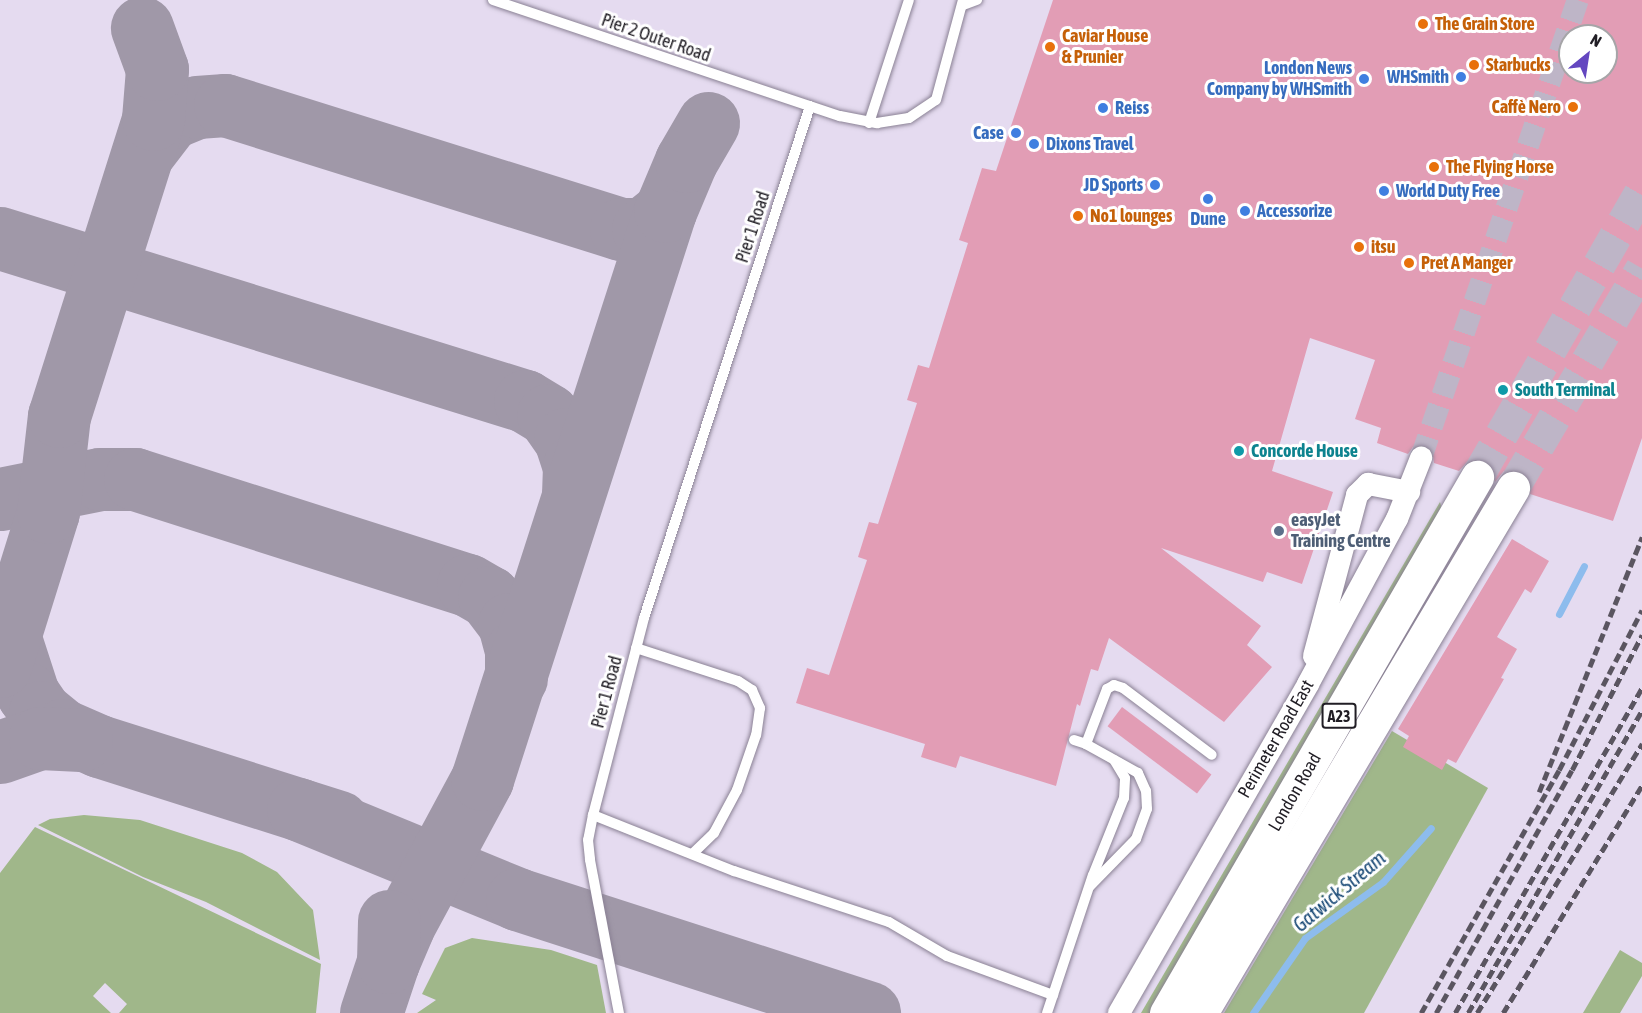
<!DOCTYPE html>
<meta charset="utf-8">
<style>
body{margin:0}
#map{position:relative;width:1642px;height:1013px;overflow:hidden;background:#e5dbf0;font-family:"Asap Condensed",sans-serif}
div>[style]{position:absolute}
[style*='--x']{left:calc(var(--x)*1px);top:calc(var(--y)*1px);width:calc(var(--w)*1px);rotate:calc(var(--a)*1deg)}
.green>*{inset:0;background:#a0b78a}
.stream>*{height:7px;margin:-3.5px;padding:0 3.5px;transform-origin:3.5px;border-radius:3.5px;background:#8dbced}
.taxiway>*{height:63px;margin:-31.5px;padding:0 31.5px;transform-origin:31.5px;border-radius:31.5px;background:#a098a8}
.building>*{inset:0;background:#e29db5;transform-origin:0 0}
.minor-tunnel>*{height:22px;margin-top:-11px;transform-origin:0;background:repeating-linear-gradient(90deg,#beb5c7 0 22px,transparent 0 33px)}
.primary-tunnel>*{height:33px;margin-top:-16.5px;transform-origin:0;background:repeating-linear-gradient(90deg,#beb5c7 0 33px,transparent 0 49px)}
.roads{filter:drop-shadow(0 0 2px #8a8194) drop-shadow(0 0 2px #8a8194)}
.service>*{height:10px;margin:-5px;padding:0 5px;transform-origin:5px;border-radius:5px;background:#fff}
.minor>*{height:22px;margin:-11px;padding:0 11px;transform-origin:11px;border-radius:11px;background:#fff}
.primary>*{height:33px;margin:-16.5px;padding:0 16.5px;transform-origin:16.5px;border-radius:16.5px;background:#fff}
.rail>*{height:4.5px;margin-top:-2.25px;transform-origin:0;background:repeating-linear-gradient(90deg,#5a5560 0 9px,transparent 0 13.5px)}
.dots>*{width:16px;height:16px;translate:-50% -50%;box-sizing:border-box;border:3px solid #fff;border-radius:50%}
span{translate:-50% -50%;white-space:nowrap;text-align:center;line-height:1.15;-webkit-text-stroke:6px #fff;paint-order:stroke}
.shield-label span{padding:2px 4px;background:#fff;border:2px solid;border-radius:4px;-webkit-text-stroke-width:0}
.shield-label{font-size:16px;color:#211e25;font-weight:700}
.food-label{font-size:18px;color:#c56008;font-weight:700}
.left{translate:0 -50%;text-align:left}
.right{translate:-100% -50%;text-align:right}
.street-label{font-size:18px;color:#211e25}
.shop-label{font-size:18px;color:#366cbe;font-weight:700}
.culture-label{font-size:18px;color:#0d838f;font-weight:700}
.service-label{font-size:18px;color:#4e5e75;font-weight:700}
.water-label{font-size:20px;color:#144573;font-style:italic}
.north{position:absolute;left:1558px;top:24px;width:60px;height:60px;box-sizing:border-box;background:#fff;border:2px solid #a6a5a8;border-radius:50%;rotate:30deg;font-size:16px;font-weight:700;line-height:24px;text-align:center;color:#211e25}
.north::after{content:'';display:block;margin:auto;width:21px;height:27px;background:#6447c0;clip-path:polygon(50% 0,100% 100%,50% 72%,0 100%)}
</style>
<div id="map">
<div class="green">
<i style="clip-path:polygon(1440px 502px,1442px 509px,1152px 1013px,1141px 1013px)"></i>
<i style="clip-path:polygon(1392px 731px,1488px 788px,1364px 1013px,1224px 1013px)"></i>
<i style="clip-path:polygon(84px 815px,140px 820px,242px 853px,277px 872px,313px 910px,320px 960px,206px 902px,143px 877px,38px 825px,50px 819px)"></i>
<i style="clip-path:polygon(35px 827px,321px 964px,316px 1013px,119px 1013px,127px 1004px,105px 983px,93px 996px,111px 1013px,0 1013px,0 873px)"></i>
<i style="clip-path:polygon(472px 938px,551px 950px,597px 965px,606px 1013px,417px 1013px,436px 1000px,422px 994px,445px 948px)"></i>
<i style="clip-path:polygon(1620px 950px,1642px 963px,1642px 976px,1620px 1013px,1583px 1013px)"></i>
</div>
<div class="stream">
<i style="--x:1559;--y:614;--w:54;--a:-62.5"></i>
<i style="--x:1253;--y:1013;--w:91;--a:-55.3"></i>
<i style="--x:1305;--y:938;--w:96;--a:-35.7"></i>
<i style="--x:1383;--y:882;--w:72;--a:-48.4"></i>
</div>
<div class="taxiway">
<i style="--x:143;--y:153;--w:44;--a:-52.4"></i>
<i style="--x:170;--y:118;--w:29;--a:-22"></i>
<i style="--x:197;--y:107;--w:28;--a:-4"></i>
<i style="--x:225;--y:105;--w:415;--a:17.4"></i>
<i style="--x:621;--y:229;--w:22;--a:0"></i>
<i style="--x:643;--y:229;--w:28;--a:-39"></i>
<i style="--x:0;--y:238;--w:550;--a:17.25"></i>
<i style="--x:525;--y:401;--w:27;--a:31"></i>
<i style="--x:548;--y:415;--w:29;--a:55"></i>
<i style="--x:565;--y:439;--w:28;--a:72"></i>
<i style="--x:574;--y:466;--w:28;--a:92"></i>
<i style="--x:0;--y:499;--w:102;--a:-11.3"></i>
<i style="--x:100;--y:479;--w:35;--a:0"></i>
<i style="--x:135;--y:479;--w:349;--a:17.7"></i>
<i style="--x:468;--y:585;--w:24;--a:30"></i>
<i style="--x:489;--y:597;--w:34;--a:53"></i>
<i style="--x:509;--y:624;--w:28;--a:75"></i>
<i style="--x:516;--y:651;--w:27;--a:90"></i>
<i style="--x:3;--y:617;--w:81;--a:72"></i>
<i style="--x:28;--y:694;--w:22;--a:56"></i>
<i style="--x:40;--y:712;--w:28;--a:39"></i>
<i style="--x:62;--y:730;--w:40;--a:23.4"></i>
<i style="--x:99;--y:746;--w:251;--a:17.6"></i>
<i style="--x:0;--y:666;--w:161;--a:-72.7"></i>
<i style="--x:48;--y:512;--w:97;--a:-83.5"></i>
<i style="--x:59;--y:416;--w:312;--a:-72.4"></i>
<i style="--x:153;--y:119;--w:50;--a:-85.4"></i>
<i style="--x:157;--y:69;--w:44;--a:-110.1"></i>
<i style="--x:0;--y:752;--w:42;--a:-19.3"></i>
<i style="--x:40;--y:738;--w:41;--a:2.8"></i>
<i style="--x:298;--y:809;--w:237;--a:22.3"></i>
<i style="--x:517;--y:899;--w:370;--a:17.9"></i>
<i style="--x:388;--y:962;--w:39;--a:-67"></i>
<i style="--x:403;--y:926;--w:167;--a:-61.7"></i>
<i style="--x:482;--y:779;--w:597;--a:-72.14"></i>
<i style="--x:665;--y:211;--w:54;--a:-67.2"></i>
<i style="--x:686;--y:161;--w:44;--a:-59.9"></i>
<i style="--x:371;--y:1013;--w:54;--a:-71.6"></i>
<i style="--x:388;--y:962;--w:41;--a:-88.6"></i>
</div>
<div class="building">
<i style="clip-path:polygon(evenodd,1053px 0,1642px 0,1642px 438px,1613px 521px,1530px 494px,1530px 479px,1522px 472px,1504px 471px,1495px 482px,1493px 468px,1486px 461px,1468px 461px,1459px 471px,1434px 463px,1432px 450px,1425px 445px,1413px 447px,1408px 454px,1377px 443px,1381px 428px,1355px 419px,1375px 360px,1310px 338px,1272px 471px,1333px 492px,1302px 584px,1267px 572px,1263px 582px,1161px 548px,1261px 626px,1247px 645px,1272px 667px,1224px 722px,1109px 638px,1098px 671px,1091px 669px,1080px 706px,1077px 704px,1056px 786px,960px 756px,956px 768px,921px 757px,925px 744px,796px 703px,807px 668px,829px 675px,867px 560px,858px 557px,869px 522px,878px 524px,917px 403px,907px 400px,918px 365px,929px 368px,968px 243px,959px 240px,982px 168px,996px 171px,1053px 0,1570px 36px,1606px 36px,1606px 72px,1570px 72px,1570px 36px)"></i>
<i style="clip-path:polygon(1512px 539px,1549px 561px,1531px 593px,1525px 589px,1497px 637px,1517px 649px,1501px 678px,1504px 679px,1456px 763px,1448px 759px,1442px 770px,1403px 747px,1409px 736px,1398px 729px)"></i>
<i style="left:1122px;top:707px;width:112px;height:24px;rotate:37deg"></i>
</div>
<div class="minor-tunnel">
<i style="--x:1421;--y:458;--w:484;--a:-71.1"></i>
</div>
<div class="primary-tunnel">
<i style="--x:1477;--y:477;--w:331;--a:-60.1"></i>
<i style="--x:1513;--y:488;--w:255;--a:-59.6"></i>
</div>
<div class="roads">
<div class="service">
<i style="--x:493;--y:0;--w:366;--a:18.5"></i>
<i style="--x:840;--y:116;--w:38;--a:11"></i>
<i style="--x:877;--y:123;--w:32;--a:-9"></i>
<i style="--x:909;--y:118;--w:32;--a:-34"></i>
<i style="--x:936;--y:100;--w:104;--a:-74.9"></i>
<i style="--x:963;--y:5;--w:15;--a:-20"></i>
<i style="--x:810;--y:106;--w:538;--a:107.96"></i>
<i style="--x:644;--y:618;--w:203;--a:104.5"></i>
<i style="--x:593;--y:815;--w:152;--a:21.7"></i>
<i style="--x:734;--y:871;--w:163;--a:18.2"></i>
<i style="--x:889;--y:922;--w:67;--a:30.4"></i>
<i style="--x:947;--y:956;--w:113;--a:20.2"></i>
<i style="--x:869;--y:123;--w:129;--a:-72"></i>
<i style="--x:636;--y:648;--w:107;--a:17.9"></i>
<i style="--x:738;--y:681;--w:17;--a:33"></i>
<i style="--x:752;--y:690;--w:20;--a:66"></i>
<i style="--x:760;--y:708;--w:27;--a:98"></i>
<i style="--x:756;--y:735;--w:58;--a:109.1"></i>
<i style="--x:737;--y:790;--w:49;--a:118.1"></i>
<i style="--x:714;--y:833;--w:30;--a:136"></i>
<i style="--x:1074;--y:740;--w:13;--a:18"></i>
<i style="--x:593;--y:815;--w:25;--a:101"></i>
<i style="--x:588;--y:840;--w:20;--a:84"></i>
<i style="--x:590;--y:860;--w:156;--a:79.3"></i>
<i style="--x:1090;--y:886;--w:66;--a:-45.6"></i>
<i style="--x:1136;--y:839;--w:32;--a:-70"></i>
<i style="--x:1147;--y:809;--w:18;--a:-93"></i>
<i style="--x:1146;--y:791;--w:20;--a:-114"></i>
<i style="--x:1138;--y:773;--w:60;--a:-150.9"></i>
<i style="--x:1086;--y:744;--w:59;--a:-69.1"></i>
<i style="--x:1107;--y:689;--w:8;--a:-30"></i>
<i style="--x:1114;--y:685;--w:9;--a:18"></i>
<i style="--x:1123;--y:688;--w:111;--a:37"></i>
<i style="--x:1047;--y:1013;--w:145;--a:-71.6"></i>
<i style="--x:1093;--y:875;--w:83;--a:-68.1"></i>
<i style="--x:1124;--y:798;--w:20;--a:-87"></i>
<i style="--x:1125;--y:778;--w:21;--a:-121"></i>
</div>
<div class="minor">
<i style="--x:1314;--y:656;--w:167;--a:-75"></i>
<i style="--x:1357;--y:495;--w:16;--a:-45"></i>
<i style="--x:1368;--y:484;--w:42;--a:11"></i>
<i style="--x:1119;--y:1013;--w:379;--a:-60.1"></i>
<i style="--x:1308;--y:684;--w:187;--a:-61.7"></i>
<i style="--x:1397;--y:519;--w:66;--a:-68.5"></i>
</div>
<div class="primary">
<i style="--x:1166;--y:1013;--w:620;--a:-59.88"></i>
<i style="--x:1201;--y:1013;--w:611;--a:-59.28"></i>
</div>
</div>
<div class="rail">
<i style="--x:1539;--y:792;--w:275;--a:-68"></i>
<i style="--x:1421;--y:1013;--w:279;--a:-60.4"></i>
<i style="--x:1559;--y:770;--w:180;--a:-62.6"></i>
<i style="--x:1436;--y:1013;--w:278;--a:-60.8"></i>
<i style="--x:1572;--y:770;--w:152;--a:-62.6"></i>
<i style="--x:1455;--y:1013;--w:375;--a:-60.1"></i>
<i style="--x:1468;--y:1013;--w:349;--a:-60.1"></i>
<i style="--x:1477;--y:1013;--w:316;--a:-58.5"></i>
<i style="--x:1503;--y:1013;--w:267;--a:-58.6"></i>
</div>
<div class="dots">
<i style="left:1423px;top:24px;background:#e8710a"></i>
<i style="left:1050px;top:47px;background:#e8710a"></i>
<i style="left:1474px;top:65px;background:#e8710a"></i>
<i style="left:1461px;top:77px;background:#3f7fe0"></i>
<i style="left:1364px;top:79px;background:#3f7fe0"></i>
<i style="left:1573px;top:107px;background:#e8710a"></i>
<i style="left:1103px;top:108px;background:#3f7fe0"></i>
<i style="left:1016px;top:133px;background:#3f7fe0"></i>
<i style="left:1034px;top:144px;background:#3f7fe0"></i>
<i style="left:1434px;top:167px;background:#e8710a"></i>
<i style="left:1155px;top:185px;background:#3f7fe0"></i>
<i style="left:1384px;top:191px;background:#3f7fe0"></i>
<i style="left:1208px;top:199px;background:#3f7fe0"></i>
<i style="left:1245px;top:211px;background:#3f7fe0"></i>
<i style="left:1078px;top:216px;background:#e8710a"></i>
<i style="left:1359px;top:247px;background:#e8710a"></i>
<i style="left:1409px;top:263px;background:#e8710a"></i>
<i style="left:1503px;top:390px;background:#0f9aa8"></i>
<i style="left:1239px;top:451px;background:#0f9aa8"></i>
<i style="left:1279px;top:531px;background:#5c6f8a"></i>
</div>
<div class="shield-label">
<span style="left:1339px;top:716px">A23</span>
</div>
<div class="food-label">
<span class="left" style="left:1435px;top:24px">The Grain Store</span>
<span class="left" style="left:1062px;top:47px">Caviar House<br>&amp; Prunier</span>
<span class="left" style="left:1486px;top:65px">Starbucks</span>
<span class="right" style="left:1561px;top:107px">Caffè Nero</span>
<span class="left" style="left:1446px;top:167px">The Flying Horse</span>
<span class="left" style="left:1090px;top:216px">No1 lounges</span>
<span class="left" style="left:1371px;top:247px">itsu</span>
<span class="left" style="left:1421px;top:263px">Pret A Manger</span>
</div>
<div class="street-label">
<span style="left:656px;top:38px;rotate:19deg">Pier 2 Outer Road</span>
<span style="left:753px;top:227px;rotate:-72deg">Pier 1 Road</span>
<span style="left:607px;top:692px;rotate:-75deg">Pier 1 Road</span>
<span style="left:1276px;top:739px;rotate:-60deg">Perimeter Road East</span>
<span style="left:1295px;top:792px;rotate:-60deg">London Road</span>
</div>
<div class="shop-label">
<span class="right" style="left:1352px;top:79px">London News<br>Company by WHSmith</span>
<span class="right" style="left:1449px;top:77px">WHSmith</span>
<span class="left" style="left:1115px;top:108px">Reiss</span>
<span class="right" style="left:1004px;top:133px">Case</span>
<span class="left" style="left:1046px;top:144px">Dixons Travel</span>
<span class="right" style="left:1143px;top:185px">JD Sports</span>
<span class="left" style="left:1396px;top:191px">World Duty Free</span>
<span class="left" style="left:1257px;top:211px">Accessorize</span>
<span style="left:1208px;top:219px">Dune</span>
</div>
<div class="culture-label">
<span class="left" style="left:1515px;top:390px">South Terminal</span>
<span class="left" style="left:1251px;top:451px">Concorde House</span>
</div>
<div class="service-label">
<span class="left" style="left:1291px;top:531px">easyJet<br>Training Centre</span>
</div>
<div class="water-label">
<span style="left:1339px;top:891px;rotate:-40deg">Gatwick Stream</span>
</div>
<div class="north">N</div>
</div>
